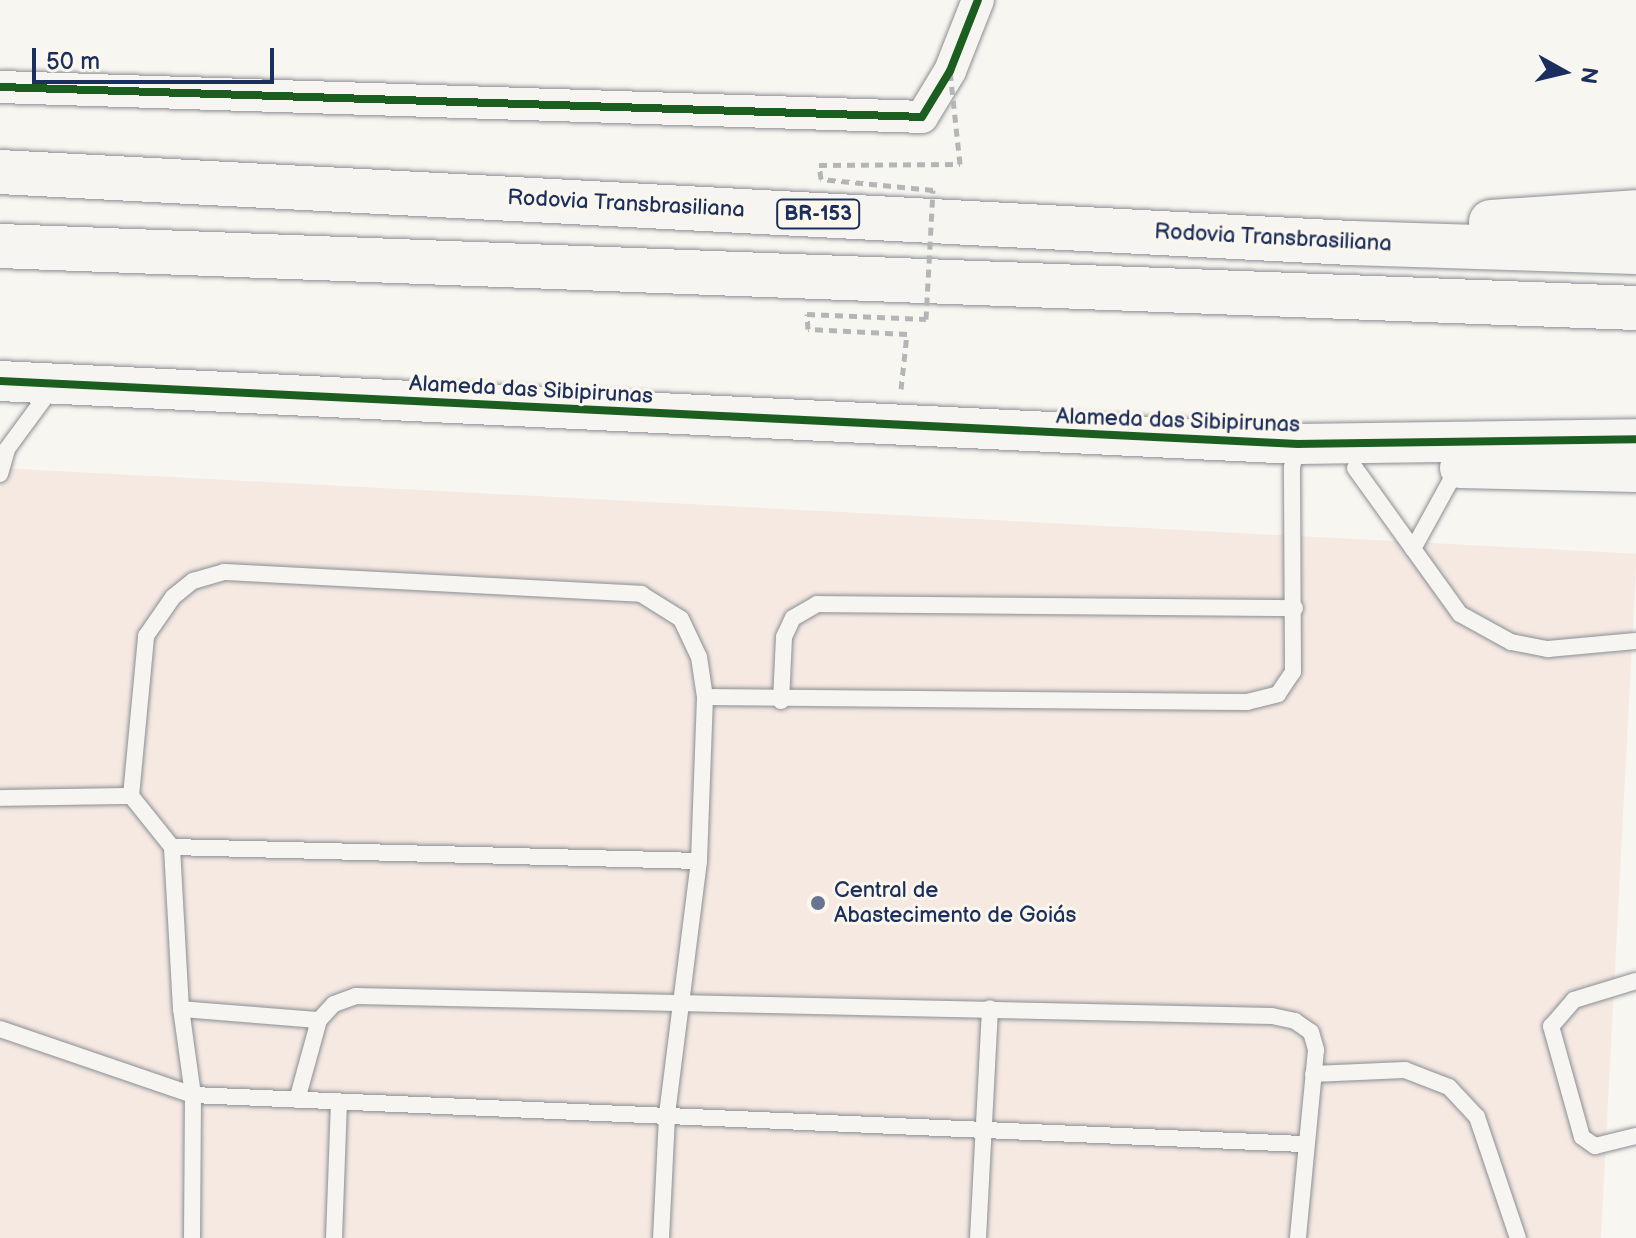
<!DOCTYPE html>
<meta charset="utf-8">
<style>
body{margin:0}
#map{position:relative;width:1636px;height:1238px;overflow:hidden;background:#f8f6f0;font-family:"Balsamiq Sans",sans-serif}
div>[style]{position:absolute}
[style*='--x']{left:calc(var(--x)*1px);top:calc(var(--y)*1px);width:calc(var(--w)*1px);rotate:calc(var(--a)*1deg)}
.built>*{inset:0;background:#f5e9e2;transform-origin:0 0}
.path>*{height:5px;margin-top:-2.5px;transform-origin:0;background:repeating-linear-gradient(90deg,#b3b5b7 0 8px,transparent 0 14px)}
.roads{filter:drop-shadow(0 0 2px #8b8e94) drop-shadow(0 0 2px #8b8e94)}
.service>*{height:16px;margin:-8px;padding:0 8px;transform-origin:8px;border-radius:8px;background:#f6f5f1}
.minor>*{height:32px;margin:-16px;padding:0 16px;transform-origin:16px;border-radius:16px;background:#f6f5f1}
.tertiary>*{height:40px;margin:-20px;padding:0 20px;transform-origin:20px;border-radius:20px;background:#f6f5f1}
.motorway>*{height:44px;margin:-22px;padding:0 22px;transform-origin:22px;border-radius:22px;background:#f6f5f1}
.path-bridge>*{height:5px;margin-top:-2.5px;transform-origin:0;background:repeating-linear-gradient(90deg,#b3b5b7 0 8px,transparent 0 14px)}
.cycleway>*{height:8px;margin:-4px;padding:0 4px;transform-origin:4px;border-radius:4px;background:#1b5e20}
.dots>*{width:22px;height:22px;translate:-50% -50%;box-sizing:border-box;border:4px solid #fbf7ec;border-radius:50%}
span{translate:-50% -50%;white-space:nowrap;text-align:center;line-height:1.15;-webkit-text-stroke:6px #fbf7ec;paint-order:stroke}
.shield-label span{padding:2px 6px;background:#fbf7ec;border:2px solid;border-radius:6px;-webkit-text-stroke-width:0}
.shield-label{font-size:20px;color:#1b2f5e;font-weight:700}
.street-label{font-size:22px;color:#1b2f5e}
.poi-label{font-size:22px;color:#1b2f5e}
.left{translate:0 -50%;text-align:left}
.north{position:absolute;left:1524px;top:32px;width:80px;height:80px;-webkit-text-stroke:6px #fbf7ec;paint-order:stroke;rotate:98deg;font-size:22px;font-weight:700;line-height:32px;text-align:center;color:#1b2f5e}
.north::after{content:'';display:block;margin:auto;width:28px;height:36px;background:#1b2f5e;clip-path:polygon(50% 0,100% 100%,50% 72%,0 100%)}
.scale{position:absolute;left:32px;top:48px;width:242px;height:36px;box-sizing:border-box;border:4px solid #1b2f5e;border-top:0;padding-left:10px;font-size:24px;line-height:28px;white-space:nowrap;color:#1b2f5e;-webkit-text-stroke:6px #fbf7ec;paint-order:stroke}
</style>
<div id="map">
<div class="built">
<i style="left:0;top:468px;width:1639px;height:770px;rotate:3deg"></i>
</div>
<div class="path">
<i style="--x:901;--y:389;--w:55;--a:-83.8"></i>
</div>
<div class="roads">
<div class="service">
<i style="--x:1355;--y:468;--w:180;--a:54.3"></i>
<i style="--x:1460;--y:614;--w:58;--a:28.8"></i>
<i style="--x:1511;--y:642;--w:38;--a:11"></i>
<i style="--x:1548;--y:649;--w:88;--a:-5.2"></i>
<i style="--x:0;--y:474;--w:26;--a:-74"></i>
<i style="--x:7;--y:449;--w:76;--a:-53.6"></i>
<i style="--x:1413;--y:549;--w:94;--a:-61.2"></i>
<i style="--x:705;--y:697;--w:542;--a:0.53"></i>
<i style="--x:1247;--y:702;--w:32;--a:-14"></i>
<i style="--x:1278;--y:694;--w:27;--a:-56"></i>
<i style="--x:1293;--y:672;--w:205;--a:-90.3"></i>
<i style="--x:1292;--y:467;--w:24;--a:-75"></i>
<i style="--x:781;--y:701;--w:64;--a:-87.3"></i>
<i style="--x:784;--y:637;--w:21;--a:-65"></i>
<i style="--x:793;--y:618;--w:28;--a:-30"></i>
<i style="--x:817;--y:604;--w:478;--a:0.5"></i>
<i style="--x:0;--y:798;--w:131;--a:-0.9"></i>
<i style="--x:172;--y:847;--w:527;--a:1.52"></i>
<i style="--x:1636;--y:981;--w:65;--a:163"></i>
<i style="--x:1574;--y:1000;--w:35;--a:131"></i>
<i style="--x:1551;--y:1026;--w:115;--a:74.4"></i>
<i style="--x:1582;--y:1137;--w:16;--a:35"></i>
<i style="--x:1595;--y:1146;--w:42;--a:-13.7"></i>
<i style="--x:181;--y:1009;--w:138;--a:4.6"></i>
<i style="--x:0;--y:1029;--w:204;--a:18.9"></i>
<i style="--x:193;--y:1095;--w:1111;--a:2.53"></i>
<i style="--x:1313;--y:1074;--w:92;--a:-2.5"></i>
<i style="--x:1405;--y:1070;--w:47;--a:21.1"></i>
<i style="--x:1449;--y:1087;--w:41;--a:47"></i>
<i style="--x:1477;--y:1117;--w:128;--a:71.3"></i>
<i style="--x:297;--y:1100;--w:83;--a:-74.6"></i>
<i style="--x:319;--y:1020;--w:22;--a:-47"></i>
<i style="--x:334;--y:1004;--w:23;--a:-20"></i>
<i style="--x:356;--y:996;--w:916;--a:1.25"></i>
<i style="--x:1272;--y:1016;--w:24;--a:12"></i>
<i style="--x:1295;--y:1021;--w:19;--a:35"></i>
<i style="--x:1311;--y:1032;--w:19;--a:74"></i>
<i style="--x:1316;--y:1050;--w:189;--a:95.5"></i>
<i style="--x:192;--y:1238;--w:143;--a:-89.6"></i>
<i style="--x:193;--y:1095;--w:87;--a:-97.9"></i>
<i style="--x:181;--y:1009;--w:162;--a:-93.2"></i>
<i style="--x:172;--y:847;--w:65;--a:-128.8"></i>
<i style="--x:131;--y:796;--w:161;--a:-84.6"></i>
<i style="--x:146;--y:636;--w:47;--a:-55.3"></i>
<i style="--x:173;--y:597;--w:26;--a:-39"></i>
<i style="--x:193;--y:581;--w:32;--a:-16"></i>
<i style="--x:224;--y:572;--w:418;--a:3"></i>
<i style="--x:641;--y:594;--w:47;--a:32"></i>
<i style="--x:681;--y:619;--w:42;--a:64.7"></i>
<i style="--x:699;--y:657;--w:40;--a:81.5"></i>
<i style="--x:705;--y:697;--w:164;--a:92.1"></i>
<i style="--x:699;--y:861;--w:257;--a:97.2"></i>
<i style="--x:667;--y:1116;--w:122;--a:92.8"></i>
<i style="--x:334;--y:1238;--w:136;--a:-87.9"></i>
<i style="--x:978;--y:1238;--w:230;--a:-87"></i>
</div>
<div class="minor">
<i style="--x:0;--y:87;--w:922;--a:1.86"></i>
<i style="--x:922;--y:117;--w:54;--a:-58.7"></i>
<i style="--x:950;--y:71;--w:76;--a:-68.5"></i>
</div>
<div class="tertiary">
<i style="--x:0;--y:381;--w:1300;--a:2.78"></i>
<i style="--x:1298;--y:444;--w:338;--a:-0.8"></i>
<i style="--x:1460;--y:468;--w:176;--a:1.3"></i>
</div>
<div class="motorway">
<i style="--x:0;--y:172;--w:1353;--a:3.01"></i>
<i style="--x:1351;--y:243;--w:285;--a:1.8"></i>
<i style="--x:1491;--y:222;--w:145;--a:-3.9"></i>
<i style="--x:0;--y:246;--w:1637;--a:2.17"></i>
</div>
</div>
<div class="path-bridge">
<i style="--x:907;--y:334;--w:99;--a:-177.1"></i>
<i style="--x:808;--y:329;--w:15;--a:-94"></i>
<i style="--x:807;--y:314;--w:119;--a:2.4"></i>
<i style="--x:926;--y:319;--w:129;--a:-86.9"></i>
<i style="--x:933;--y:190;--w:113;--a:-174.4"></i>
<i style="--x:821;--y:179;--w:14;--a:-98"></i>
<i style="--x:819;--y:165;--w:141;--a:-0.4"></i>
<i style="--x:960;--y:164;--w:94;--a:-96.1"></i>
</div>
<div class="cycleway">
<i style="--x:0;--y:87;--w:922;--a:1.86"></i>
<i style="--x:922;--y:117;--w:54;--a:-58.7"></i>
<i style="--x:950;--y:71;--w:76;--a:-68.5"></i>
<i style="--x:0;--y:381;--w:1300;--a:2.78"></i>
<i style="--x:1298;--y:444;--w:338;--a:-0.8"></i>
</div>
<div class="dots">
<i style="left:818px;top:903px;background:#687591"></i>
</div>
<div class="shield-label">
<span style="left:818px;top:214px">BR-153</span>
</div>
<div class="street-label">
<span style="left:626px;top:204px;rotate:3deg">Rodovia Transbrasiliana</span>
<span style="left:1273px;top:238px;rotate:3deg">Rodovia Transbrasiliana</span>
<span style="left:531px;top:390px;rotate:3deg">Alameda das Sibipirunas</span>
<span style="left:1178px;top:421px;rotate:2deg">Alameda das Sibipirunas</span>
</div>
<div class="poi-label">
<span class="left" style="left:834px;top:903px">Central de<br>Abastecimento de Goiás</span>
</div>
<div class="north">N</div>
<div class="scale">50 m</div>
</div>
